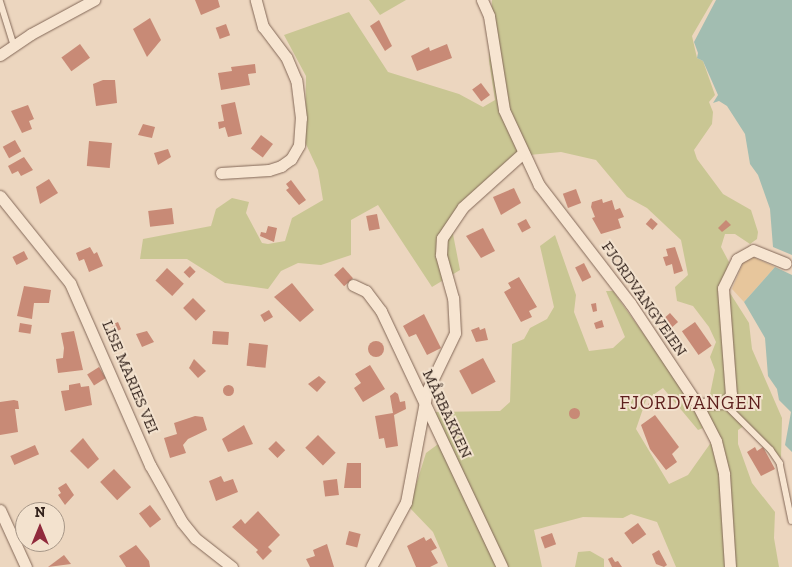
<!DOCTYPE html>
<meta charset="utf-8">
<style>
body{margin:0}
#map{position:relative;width:792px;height:567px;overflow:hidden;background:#ecd6bf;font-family:"Zilla Slab",serif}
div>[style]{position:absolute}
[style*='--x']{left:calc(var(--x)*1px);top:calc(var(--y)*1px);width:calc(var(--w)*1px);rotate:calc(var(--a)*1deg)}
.green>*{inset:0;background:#c9c693}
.sand>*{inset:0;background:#e7c69c}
.water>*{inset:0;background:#a2bdb1}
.building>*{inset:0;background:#c88a76;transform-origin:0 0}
.round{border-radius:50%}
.roads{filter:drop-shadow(0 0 1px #836858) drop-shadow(0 0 1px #836858)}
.lane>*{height:5.5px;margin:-2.75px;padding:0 2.75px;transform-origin:2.75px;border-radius:2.75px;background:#f7e5d1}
.street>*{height:11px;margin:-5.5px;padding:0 5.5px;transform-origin:5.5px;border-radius:5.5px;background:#f7e5d1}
span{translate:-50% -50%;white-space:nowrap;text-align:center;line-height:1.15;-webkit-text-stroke:4px #f3e2ce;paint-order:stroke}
.street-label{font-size:16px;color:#33231c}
.quarter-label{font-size:19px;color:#5e201d;letter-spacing:1px}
.north{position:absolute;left:15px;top:502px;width:50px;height:50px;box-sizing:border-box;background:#f3e2ce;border:1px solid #a69687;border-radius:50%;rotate:0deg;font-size:14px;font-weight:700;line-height:20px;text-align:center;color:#33231c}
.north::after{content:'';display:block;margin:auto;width:18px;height:22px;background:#902a3c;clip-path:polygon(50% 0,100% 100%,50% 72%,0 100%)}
</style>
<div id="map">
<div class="green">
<i style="clip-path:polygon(369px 0,406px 0,380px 15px)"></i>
<i style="clip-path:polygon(492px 0,713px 0,692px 36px,697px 58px,703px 61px,715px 95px,709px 102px,713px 112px,712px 124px,694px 150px,697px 159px,723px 194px,751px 210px,758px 232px,757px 239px,750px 244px,735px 234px,725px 234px,721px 247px,729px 262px,722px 282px,722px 298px,730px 293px,749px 323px,752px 349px,782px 418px,781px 458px,748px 423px,738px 430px,738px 444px,752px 483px,775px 512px,774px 538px,779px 567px,676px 567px,657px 522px,631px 514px,623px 518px,583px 517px,534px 530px,542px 567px,448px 567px,433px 532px,409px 507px,426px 453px,445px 439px,433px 412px,500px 411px,510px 402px,512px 344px,524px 339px,530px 328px,547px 319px,554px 307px,540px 246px,555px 235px,576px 295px,574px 312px,589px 351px,613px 348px,625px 337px,606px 291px,613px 291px,683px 389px,703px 428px,698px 430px,663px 388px,646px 400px,636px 429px,669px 484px,688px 475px,717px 434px,706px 414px,715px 370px,710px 357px,716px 342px,709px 327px,693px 306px,677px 301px,675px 287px,688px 275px,681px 240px,647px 208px,627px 197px,596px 160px,561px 152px,529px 155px,483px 194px,452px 229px,460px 270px,432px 287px,378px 205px,351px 220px,351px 255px,321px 265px,298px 263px,281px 271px,268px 289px,225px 283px,187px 259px,140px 259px,143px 239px,211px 226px,216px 209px,232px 198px,249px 202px,246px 213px,262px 243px,268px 244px,285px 241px,292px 218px,323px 200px,318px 170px,305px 142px,306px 76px,284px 35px,349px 12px,388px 72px,459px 94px,483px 107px,495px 100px,489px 61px)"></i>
<i style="clip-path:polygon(590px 551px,604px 559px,604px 567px,575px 567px,578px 552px)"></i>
</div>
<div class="sand">
<i style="clip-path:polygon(751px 256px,775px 267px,744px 302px,732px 289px,743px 263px)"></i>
</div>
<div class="water">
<i style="clip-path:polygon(716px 0,792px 0,792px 255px,773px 247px,770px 209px,758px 175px,750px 164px,745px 134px,727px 106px,719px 101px,713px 103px,718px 95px,703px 61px,697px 58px,698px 53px,694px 42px)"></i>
<i style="clip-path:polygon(775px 267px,792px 275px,792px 452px,785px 445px,791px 412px,779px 400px,777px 389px,768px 376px,765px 338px,744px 302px)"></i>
</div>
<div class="building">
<i style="clip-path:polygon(195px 0,218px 0,220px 7px,201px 15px)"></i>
<i style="clip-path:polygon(150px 18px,161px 40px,147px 57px,133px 29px)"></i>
<i style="clip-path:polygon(379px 20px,392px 46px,385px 51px,370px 26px)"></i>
<i style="left:226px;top:24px;width:12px;height:11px;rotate:70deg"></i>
<i style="left:80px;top:44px;width:17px;height:23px;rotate:54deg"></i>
<i style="clip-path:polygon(447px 44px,452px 58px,417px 71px,411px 56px,429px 47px,430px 51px)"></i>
<i style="clip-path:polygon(255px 64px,256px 73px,248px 74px,250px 85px,221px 90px,218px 73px,232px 71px,231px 67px)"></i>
<i style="clip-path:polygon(103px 80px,115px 80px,117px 103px,96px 106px,93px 84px)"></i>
<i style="left:481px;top:83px;width:15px;height:11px;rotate:53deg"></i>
<i style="clip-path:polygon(235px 102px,242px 134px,228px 137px,225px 127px,219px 129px,218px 122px,224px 121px,221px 105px)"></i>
<i style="clip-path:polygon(28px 105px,34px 119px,29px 121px,32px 129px,22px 133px,11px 111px)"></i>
<i style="clip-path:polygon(143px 124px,155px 127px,152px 138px,138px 135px)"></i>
<i style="left:261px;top:135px;width:15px;height:17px;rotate:37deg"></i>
<i style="left:15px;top:140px;width:13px;height:14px;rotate:61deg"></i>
<i style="left:89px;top:141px;width:23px;height:25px;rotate:5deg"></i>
<i style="clip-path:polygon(168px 149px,171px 157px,158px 165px,154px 153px)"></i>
<i style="clip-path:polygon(24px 157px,33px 170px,21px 176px,18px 171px,12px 174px,8px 166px)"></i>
<i style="clip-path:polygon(49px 179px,58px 193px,40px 204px,36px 187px)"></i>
<i style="clip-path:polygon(291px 180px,306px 200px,299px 205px,286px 190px,289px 188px,286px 184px)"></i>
<i style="clip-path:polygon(514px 188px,521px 203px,501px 215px,493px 197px)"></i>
<i style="left:576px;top:189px;width:15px;height:14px;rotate:70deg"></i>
<i style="clip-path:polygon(602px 199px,603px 203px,612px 200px,615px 210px,620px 208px,624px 217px,618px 219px,621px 228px,601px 234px,592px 218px,595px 217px,591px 207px,592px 202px)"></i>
<i style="left:172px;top:208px;width:16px;height:24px;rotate:83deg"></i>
<i style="left:377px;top:214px;width:15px;height:11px;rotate:79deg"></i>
<i style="left:651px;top:218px;width:9px;height:8px;rotate:41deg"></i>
<i style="left:526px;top:219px;width:10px;height:10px;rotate:61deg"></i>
<i style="clip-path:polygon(726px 220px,731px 225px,722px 232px,718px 228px)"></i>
<i style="clip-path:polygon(268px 226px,277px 228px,274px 242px,260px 236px,261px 232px,266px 233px)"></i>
<i style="clip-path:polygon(483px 228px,495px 251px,481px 258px,466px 236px)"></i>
<i style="clip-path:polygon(90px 247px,94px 254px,97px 252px,103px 266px,89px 272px,84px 259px,79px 261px,76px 253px)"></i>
<i style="clip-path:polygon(675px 247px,683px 271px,674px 274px,672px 264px,666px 266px,663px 257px,668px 256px,666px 249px)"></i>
<i style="left:24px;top:251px;width:9px;height:13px;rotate:63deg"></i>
<i style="left:584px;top:263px;width:16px;height:10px;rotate:63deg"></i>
<i style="left:190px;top:266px;width:8px;height:9px;rotate:45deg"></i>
<i style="left:343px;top:267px;width:15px;height:12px;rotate:48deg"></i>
<i style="left:167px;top:268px;width:23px;height:17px;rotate:43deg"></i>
<i style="clip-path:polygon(519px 277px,537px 307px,529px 311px,532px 317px,521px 322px,504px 292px,511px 288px,508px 283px)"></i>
<i style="clip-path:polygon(292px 283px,314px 310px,300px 322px,274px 297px)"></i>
<i style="clip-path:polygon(24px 286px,51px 290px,49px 303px,34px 303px,32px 319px,17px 316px)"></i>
<i style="left:193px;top:298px;width:18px;height:14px;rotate:45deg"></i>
<i style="clip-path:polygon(596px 303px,597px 311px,593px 312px,591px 304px)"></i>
<i style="left:269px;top:310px;width:8px;height:10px;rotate:60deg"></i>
<i style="left:670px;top:313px;width:12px;height:14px;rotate:48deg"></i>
<i style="clip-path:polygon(424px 314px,441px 348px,427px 355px,416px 334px,409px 337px,403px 326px)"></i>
<i style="clip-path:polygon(602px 320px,604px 327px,596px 329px,594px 323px)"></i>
<i style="left:118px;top:322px;width:8px;height:8px;rotate:67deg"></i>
<i style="left:695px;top:322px;width:29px;height:16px;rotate:55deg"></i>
<i style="left:20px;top:323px;width:12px;height:9px;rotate:9deg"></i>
<i style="clip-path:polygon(479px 327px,480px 330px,485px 328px,488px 340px,476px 342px,471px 330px)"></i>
<i style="clip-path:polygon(74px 331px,83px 370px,58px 373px,56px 359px,63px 358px,64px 348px,61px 333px)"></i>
<i style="clip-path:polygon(147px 331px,154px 342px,142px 347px,136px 334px)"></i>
<i style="left:213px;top:331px;width:16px;height:13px;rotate:4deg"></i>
<i class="round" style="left:368px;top:341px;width:16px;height:16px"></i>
<i style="left:249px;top:343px;width:19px;height:23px;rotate:6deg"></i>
<i style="left:483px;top:358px;width:27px;height:27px;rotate:62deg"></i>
<i style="clip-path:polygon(194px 359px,206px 371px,198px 378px,189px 368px)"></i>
<i style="clip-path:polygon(370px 365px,385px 389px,363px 402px,354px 388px,361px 383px,355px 374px)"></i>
<i style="left:99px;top:367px;width:13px;height:14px;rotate:58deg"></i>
<i style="clip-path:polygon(319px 376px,326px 382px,317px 392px,308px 384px)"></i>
<i style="clip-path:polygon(80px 383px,81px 387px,89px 386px,92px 405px,65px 411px,61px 391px,69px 390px,69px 385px)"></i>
<i class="round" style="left:222.5px;top:384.5px;width:11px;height:11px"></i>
<i style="clip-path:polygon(395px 392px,398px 394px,400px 402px,405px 401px,406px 409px,394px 415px,398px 446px,386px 448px,384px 438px,379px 439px,375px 416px,393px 413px,390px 396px)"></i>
<i style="clip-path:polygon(14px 400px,18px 401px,19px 409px,15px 409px,18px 432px,0 435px,0 402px)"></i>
<i style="clip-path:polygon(656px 400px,658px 405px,651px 409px,648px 404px)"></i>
<i class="round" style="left:568.5px;top:407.5px;width:11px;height:11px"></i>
<i style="clip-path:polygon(655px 415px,679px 447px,672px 454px,677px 462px,666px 470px,650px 449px,641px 425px)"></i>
<i style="clip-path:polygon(195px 416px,203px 417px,207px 430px,188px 439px,183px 445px,186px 453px,170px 458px,164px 438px,177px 434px,174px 423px)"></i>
<i style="clip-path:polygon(244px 425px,253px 444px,228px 452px,222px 439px)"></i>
<i style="left:318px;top:435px;width:25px;height:18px;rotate:45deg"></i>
<i style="clip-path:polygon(83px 438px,99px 459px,88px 469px,70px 451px)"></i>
<i style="left:276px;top:441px;width:13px;height:11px;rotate:45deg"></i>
<i style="left:35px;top:445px;width:10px;height:27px;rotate:66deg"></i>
<i style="clip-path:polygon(755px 447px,757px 451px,763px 447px,775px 469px,761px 476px,747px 452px)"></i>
<i style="clip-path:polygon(347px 463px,361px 463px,361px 488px,344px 488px)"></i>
<i style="left:114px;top:469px;width:25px;height:19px;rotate:47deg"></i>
<i style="clip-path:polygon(221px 476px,224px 482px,233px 479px,238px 492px,216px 501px,209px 481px)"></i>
<i style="left:337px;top:479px;width:16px;height:14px;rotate:83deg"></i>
<i style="clip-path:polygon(66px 483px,74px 495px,65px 505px,58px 495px,61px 493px,58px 488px)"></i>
<i style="left:150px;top:505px;width:18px;height:14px;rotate:52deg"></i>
<i style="clip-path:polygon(258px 511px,280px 535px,268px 547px,272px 551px,263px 560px,256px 552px,258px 550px,232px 527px,241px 519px,245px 524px)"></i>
<i style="left:638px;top:523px;width:14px;height:17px;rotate:54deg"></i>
<i style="left:349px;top:531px;width:12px;height:14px;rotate:14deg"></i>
<i style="left:552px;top:533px;width:12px;height:12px;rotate:70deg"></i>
<i style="clip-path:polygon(424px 537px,426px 541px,431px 538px,437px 548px,431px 551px,438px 563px,430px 567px,416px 567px,407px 546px)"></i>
<i style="clip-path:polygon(327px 544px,334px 567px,310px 567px,306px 559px,315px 556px,313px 550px)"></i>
<i style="clip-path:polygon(136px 545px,149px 561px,150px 567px,126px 567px,119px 556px)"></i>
<i style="clip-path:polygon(659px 550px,667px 565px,664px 567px,656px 564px,652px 554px)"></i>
<i style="clip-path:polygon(64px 555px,71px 564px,48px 567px)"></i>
<i style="clip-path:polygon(612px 557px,615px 562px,618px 561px,622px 567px,612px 567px,608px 559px)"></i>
</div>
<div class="roads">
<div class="lane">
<i style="--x:0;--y:0;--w:47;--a:72.7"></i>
<i style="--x:724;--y:403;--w:66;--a:45"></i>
<i style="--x:771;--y:450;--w:16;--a:55"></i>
<i style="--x:780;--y:463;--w:59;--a:78.3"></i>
</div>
<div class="street">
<i style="--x:482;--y:0;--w:17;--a:66"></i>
<i style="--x:489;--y:16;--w:95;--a:80.9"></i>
<i style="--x:504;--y:110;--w:83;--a:65"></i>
<i style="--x:539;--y:185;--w:149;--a:52.4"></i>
<i style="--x:630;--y:303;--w:121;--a:56.4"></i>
<i style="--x:697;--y:404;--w:42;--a:62.8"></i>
<i style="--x:716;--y:441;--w:34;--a:76"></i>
<i style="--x:724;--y:474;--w:93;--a:86.3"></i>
<i style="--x:0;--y:55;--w:37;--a:-34"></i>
<i style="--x:31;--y:34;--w:72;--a:-28.4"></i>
<i style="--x:221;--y:173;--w:48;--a:-3.6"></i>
<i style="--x:269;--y:170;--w:13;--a:-18"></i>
<i style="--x:281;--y:166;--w:12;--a:-35"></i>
<i style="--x:291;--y:159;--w:16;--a:-60"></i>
<i style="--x:299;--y:145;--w:27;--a:-86"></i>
<i style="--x:301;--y:118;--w:38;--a:-97"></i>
<i style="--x:296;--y:80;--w:25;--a:-113"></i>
<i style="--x:286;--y:57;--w:38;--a:-127"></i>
<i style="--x:263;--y:27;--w:28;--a:-105"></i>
<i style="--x:0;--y:196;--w:112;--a:51.2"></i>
<i style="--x:70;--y:283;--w:199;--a:66.3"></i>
<i style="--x:150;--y:465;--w:65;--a:60.7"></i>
<i style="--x:182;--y:522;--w:21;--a:51"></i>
<i style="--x:195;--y:538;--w:47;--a:38.1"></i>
<i style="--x:353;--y:285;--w:14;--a:25"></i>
<i style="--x:366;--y:291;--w:25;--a:53"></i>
<i style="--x:381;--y:311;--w:283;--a:64.7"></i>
<i style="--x:697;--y:404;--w:27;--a:-2"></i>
<i style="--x:724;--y:403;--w:11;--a:-49"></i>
<i style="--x:731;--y:395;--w:107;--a:-94.3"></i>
<i style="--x:723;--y:288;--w:32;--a:-64"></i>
<i style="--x:737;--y:259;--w:18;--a:-29"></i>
<i style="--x:753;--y:250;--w:35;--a:22"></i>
<i style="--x:0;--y:510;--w:63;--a:65.5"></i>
<i style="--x:371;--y:567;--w:74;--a:-61.7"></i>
<i style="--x:406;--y:502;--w:113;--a:-79.3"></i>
<i style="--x:427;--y:391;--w:64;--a:-64.2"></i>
<i style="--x:455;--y:333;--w:35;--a:-93"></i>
<i style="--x:453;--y:298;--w:45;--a:-105.6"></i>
<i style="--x:441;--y:255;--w:17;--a:-87"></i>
<i style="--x:442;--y:238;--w:37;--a:-56"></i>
<i style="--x:463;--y:207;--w:81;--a:-42"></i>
</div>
</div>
<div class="street-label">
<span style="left:644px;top:299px;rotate:55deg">FJORDVANGVEIEN</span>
<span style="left:130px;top:377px;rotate:67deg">LISE MARIES VEI</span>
<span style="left:447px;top:414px;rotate:65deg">MÅRBAKKEN</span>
</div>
<div class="quarter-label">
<span style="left:691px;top:403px">FJORDVANGEN</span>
</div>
<div class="north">N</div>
</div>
